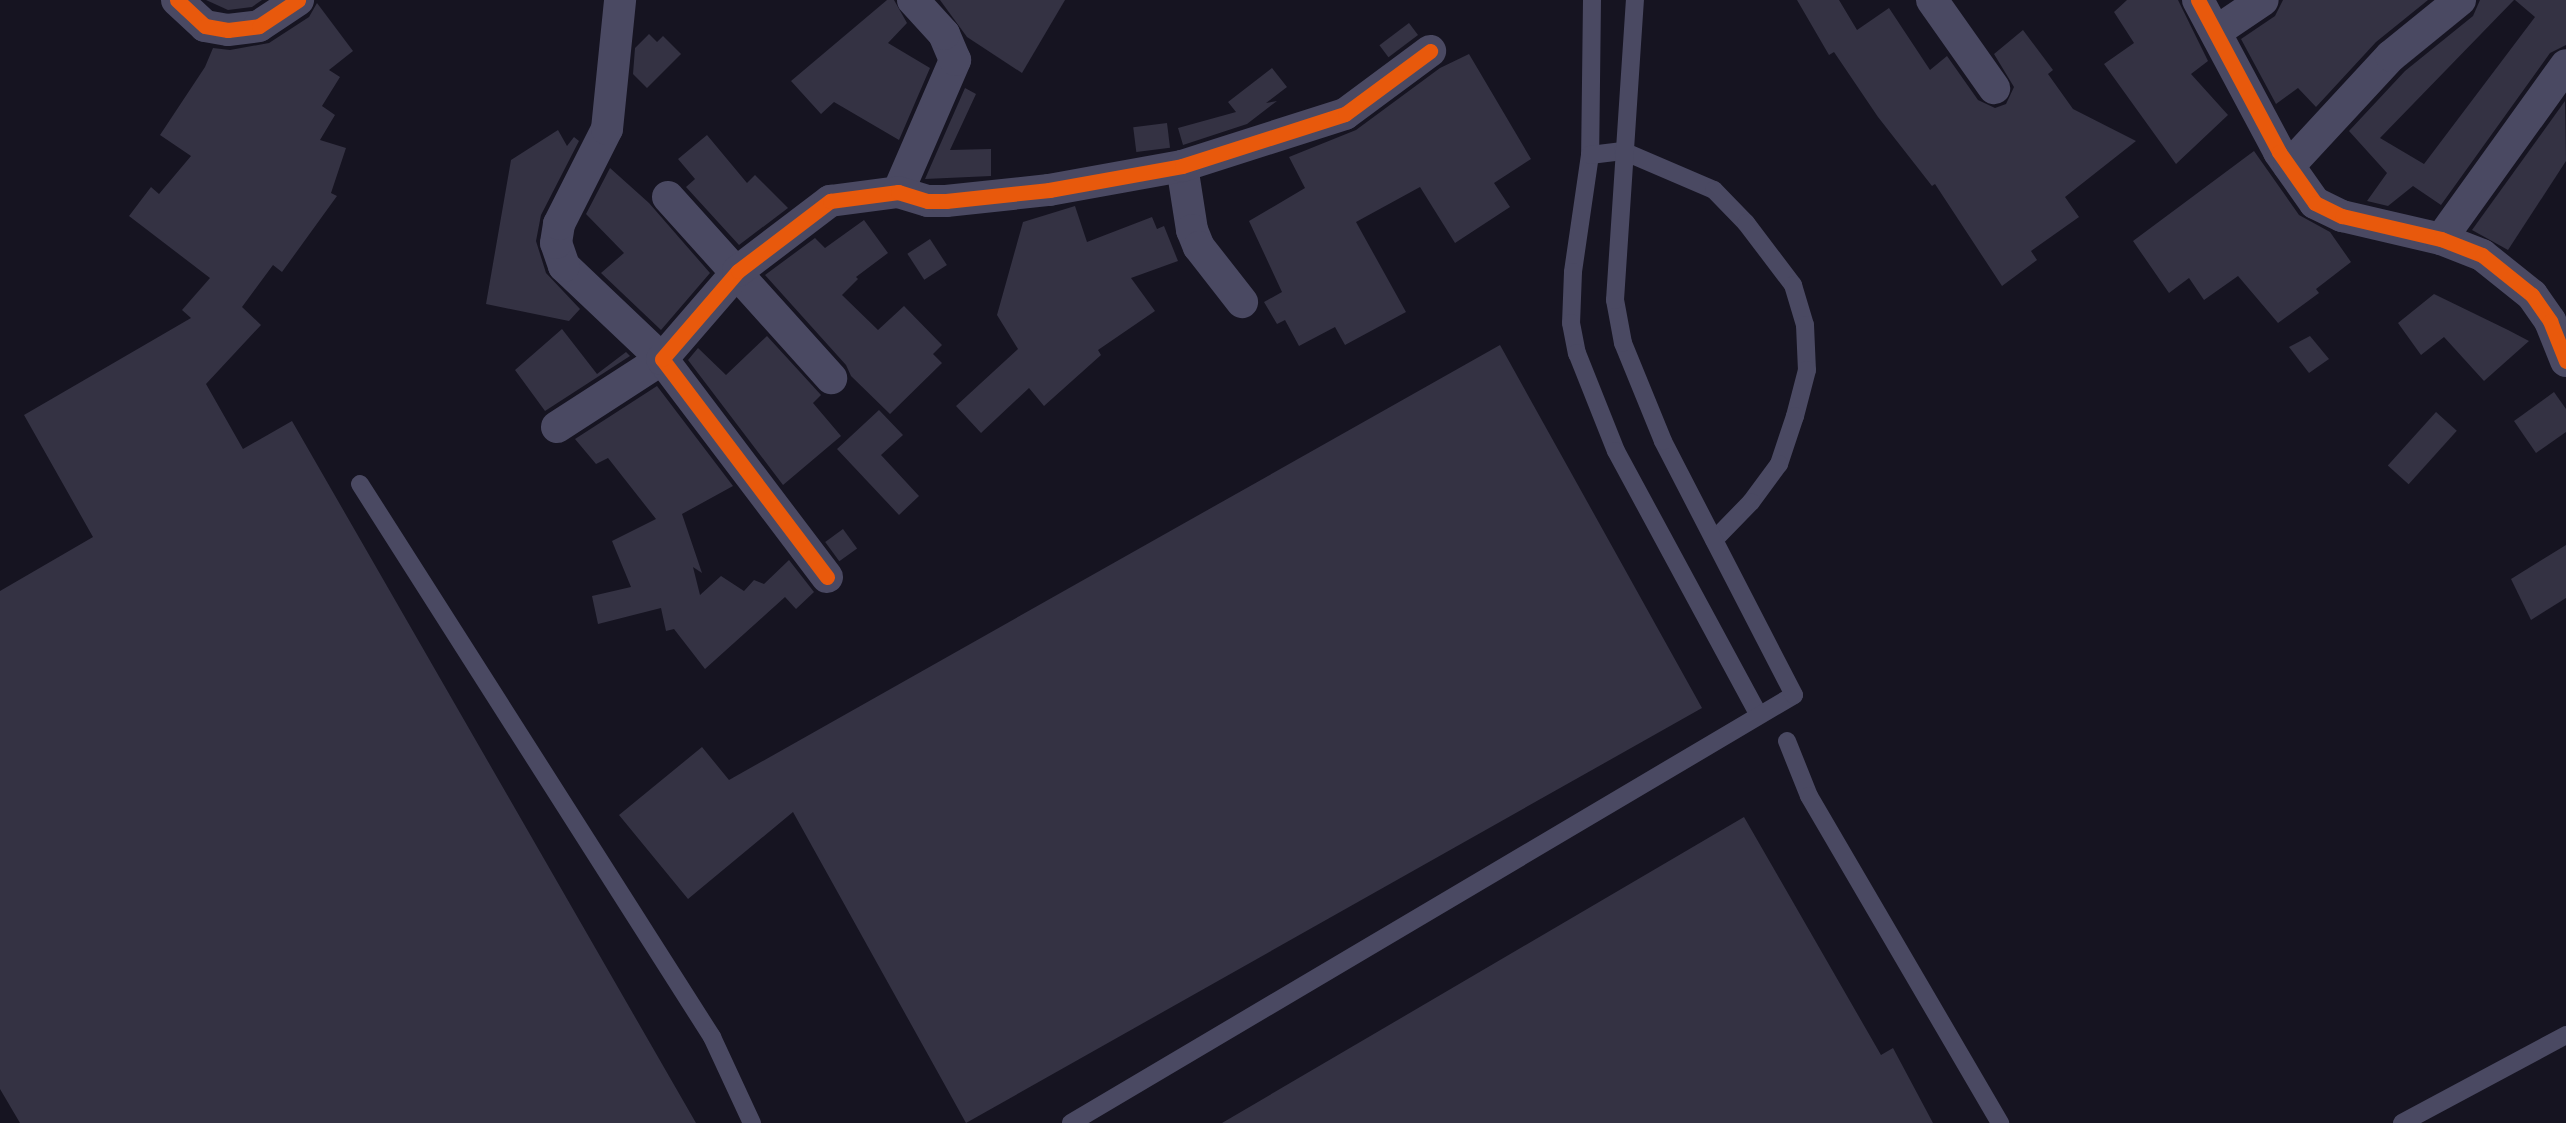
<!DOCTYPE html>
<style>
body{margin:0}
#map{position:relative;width:2566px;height:1123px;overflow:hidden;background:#161421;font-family:Inter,sans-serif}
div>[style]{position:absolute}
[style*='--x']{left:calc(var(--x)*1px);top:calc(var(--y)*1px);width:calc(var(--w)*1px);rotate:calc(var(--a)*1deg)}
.building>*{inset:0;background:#343243;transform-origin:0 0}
.lane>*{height:18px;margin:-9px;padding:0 9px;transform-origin:9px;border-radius:9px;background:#4a4962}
.street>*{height:32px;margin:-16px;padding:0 16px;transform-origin:16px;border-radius:16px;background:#4a4962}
.cycleway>*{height:15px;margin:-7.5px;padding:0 7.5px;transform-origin:7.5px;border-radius:7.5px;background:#e8590c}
span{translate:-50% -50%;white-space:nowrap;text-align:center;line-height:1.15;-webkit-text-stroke:8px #130f26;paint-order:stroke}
</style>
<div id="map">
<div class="building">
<i style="clip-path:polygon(206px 0,262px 0,252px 7px,228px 10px)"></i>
<i style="clip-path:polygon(887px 0,894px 0,907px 23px,888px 43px,930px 68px,899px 140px,834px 102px,821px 114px,791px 81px)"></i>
<i style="clip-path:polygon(940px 0,1065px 0,1022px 73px,967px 37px)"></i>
<i style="clip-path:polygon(1797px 0,1839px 0,1857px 30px,1889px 8px,1930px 70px,1947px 56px,1978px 100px,1995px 108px,2006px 104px,2014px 87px,1994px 54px,2023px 30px,2053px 70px,2048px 74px,2073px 109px,2136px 141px,2065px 197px,2079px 217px,2031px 251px,2037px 260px,2002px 286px,1935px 184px,1932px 186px,1878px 117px,1834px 52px,1829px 55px)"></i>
<i style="clip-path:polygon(2127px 0,2178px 0,2208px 61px,2191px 74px,2228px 115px,2176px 164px,2104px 64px,2134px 43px,2114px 12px)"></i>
<i style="clip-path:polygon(2283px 0,2428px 0,2376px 42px,2316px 107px,2298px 88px,2276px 104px,2241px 39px,2275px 16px)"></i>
<i style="clip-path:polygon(2480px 0,2514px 0,2380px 138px,2424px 164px,2535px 17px,2515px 0,2566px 0,2566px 45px,2550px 53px,2441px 205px,2413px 186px,2388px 206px,2367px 201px,2387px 173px,2349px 131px,2405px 71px,2473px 16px)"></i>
<i style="clip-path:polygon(317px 3px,353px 51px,329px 70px,340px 77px,322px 106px,335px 115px,320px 140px,346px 148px,331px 193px,337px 196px,282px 272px,273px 265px,242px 307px,261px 325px,206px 384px,243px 449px,292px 421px,696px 1123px,20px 1123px,0 1089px,0 591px,93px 537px,24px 415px,191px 318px,182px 310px,210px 278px,129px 216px,151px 187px,159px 194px,191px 156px,160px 135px,205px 67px,213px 48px,230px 50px,269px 43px,309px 17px)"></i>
<i style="left:1409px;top:23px;width:15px;height:37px;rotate:53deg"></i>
<i style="clip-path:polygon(649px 34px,657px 42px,663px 36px,681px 54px,647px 88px,633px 74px,635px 48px)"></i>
<i style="clip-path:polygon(1469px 54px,1531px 159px,1494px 183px,1510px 207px,1455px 243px,1420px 187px,1356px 222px,1406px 312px,1345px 345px,1335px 327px,1299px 346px,1285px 320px,1277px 324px,1264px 302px,1282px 292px,1249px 221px,1305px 188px,1289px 157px,1356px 130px,1440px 68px)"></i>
<i style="clip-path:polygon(1272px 68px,1287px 87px,1266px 103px,1277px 101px,1247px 124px,1183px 145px,1178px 128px,1236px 112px,1228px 102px)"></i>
<i style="clip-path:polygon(965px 88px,976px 94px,950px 150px,991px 149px,991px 176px,925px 179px)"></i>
<i style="clip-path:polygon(2565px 101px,2566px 161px,2508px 250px,2472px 230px)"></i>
<i style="left:1167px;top:123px;width:25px;height:34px;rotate:83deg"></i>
<i style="clip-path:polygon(558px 130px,567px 146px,574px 137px,579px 141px,541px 215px,536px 241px,546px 273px,580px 309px,569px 321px,486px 304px,511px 160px)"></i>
<i style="clip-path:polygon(707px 135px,747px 183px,755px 175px,788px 208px,739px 245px,686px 187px,695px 179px,678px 159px)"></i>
<i style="clip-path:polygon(2254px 151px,2299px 215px,2330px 232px,2351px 262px,2316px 289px,2319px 293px,2278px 323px,2238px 276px,2204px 300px,2189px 278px,2169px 293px,2133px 241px)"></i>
<i style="clip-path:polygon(610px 168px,649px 203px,710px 273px,661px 330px,601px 273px,624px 253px,586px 214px)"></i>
<i style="clip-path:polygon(1075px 206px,1087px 242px,1152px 217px,1157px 229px,1164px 226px,1178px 261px,1131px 278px,1155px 311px,1098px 350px,1101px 355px,1044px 406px,1029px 388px,981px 433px,956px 406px,1018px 349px,997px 315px,1023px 222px)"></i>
<i style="clip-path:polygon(864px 220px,888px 253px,856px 277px,858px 279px,842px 295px,878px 330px,904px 306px,942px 345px,933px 354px,942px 363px,890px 414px,851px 376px,846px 365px,765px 275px,815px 238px,825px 248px)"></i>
<i style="left:930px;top:239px;width:31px;height:27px;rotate:57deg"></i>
<i style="clip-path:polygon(2434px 294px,2508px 330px,2529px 341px,2484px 381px,2444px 337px,2421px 355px,2398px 323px)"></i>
<i style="clip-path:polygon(562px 329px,597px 374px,626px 352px,630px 356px,545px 411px,515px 370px)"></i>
<i style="clip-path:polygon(767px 336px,821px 395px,813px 403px,841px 436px,783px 485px,688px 360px,698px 348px,726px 375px)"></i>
<i style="clip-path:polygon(2310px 336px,2329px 359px,2309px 373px,2289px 347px)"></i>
<i style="clip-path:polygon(1500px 345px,1702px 708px,966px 1123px,793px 812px,688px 899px,619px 815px,702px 747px,729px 780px)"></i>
<i style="clip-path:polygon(657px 386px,733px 486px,682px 514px,702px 573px,693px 567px,700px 595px,721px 576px,744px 591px,754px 580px,764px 584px,789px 560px,814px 592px,796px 609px,785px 597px,705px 669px,674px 629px,666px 631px,661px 608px,598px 624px,592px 596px,631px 587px,612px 541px,656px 519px,608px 458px,596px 464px,575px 439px)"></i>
<i style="clip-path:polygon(2554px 392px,2566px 409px,2566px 432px,2536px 453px,2514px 421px)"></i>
<i style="clip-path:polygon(879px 410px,903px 435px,881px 455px,919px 496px,899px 515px,837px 449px)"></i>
<i style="left:2436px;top:412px;width:28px;height:72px;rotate:42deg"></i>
<i style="left:843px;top:529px;width:24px;height:22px;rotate:54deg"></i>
<i style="clip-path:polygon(2566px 545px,2566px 598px,2531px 620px,2511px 579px)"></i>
<i style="clip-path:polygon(1744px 817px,1881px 1055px,1893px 1048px,1933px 1123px,1222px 1123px)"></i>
</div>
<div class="lane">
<i style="--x:1592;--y:0;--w:155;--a:90.7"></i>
<i style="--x:1590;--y:155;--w:118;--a:98.3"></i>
<i style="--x:1573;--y:272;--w:51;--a:92.2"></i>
<i style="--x:1571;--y:323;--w:31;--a:79"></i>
<i style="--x:1577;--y:353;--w:105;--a:68.3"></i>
<i style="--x:1616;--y:451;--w:300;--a:61.6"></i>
<i style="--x:1590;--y:155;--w:33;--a:-7"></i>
<i style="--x:1623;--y:151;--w:99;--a:23.2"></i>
<i style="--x:1714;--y:190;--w:46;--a:45.9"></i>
<i style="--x:1746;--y:223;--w:78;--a:52.8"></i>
<i style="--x:1793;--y:285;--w:42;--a:73.3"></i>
<i style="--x:1805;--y:325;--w:45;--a:87.5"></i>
<i style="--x:1807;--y:370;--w:48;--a:104.6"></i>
<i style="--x:1795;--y:416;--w:51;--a:108.4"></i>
<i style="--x:1779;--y:464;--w:47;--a:126.4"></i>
<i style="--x:1751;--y:502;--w:53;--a:134.2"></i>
<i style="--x:360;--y:484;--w:656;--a:57.52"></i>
<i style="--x:712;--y:1037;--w:95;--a:65.1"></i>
<i style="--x:1787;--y:741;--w:59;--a:68.2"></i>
<i style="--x:1809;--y:796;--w:379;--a:59.7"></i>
<i style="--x:1071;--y:1123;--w:840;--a:-30.62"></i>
<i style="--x:1794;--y:695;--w:286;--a:-117.3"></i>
<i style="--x:1663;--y:441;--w:106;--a:-112.2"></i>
<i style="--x:1623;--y:343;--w:44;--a:-100.5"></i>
<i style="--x:1615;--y:300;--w:301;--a:-86.2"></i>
<i style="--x:2402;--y:1123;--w:186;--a:-28.2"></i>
</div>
<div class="street">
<i style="--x:177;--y:0;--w:38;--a:43"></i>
<i style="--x:205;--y:26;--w:23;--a:10"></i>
<i style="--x:228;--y:30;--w:31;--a:-7"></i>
<i style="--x:259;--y:26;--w:47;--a:-33.7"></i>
<i style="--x:1932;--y:0;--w:108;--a:54.8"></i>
<i style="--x:2198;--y:0;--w:172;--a:61.9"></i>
<i style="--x:2279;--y:152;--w:62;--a:54.8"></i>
<i style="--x:2315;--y:203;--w:30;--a:26"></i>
<i style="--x:2342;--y:216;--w:102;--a:13.1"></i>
<i style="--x:2441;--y:239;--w:44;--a:21.3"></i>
<i style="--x:2482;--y:255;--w:64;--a:38.7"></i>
<i style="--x:2532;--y:295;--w:32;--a:55"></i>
<i style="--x:2550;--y:321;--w:43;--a:68.2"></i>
<i style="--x:2217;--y:31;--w:55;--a:-34"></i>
<i style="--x:1182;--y:166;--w:65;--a:81.1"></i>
<i style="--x:1192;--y:230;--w:18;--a:68"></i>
<i style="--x:1199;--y:247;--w:70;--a:52"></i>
<i style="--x:2289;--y:166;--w:150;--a:-47.2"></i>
<i style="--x:2391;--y:56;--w:89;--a:-39.1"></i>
<i style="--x:898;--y:192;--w:144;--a:-66.6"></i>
<i style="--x:955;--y:60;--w:28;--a:-113"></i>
<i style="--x:944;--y:34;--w:46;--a:-132.4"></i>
<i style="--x:668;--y:197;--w:244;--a:48"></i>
<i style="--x:2441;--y:239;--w:214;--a:-54.3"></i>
<i style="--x:557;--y:427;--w:125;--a:-32.9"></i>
<i style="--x:662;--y:359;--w:135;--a:-136.5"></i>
<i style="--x:564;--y:266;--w:24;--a:-109"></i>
<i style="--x:556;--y:243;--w:19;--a:-81"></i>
<i style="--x:559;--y:224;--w:106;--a:-63.2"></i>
<i style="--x:607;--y:129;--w:130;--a:-84.2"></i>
<i style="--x:827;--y:577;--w:273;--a:-127.1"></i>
<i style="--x:662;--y:359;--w:116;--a:-49.2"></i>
<i style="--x:738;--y:271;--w:116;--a:-37.3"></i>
<i style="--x:830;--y:201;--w:69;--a:-7.5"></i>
<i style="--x:898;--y:192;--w:31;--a:17"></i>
<i style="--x:928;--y:201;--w:18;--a:0"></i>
<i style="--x:946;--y:201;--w:104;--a:-6.1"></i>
<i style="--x:1049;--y:190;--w:135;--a:-10.2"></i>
<i style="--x:1182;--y:166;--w:171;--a:-17.7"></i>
<i style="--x:1345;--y:114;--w:106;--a:-36.5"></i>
</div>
<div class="cycleway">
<i style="--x:177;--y:0;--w:38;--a:43"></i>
<i style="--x:205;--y:26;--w:23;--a:10"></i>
<i style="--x:228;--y:30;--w:31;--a:-7"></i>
<i style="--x:259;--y:26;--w:47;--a:-33.7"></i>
<i style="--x:2198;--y:0;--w:172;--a:61.9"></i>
<i style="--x:2279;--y:152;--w:62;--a:54.8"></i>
<i style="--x:2315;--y:203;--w:30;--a:26"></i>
<i style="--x:2342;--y:216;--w:102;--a:13.1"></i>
<i style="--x:2441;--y:239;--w:44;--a:21.3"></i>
<i style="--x:2482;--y:255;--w:64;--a:38.7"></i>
<i style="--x:2532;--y:295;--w:32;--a:55"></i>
<i style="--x:2550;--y:321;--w:43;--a:68.2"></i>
<i style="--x:827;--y:577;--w:273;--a:-127.1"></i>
<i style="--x:662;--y:359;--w:116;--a:-49.2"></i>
<i style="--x:738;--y:271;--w:116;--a:-37.3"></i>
<i style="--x:830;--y:201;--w:69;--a:-7.5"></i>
<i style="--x:898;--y:192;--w:31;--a:17"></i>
<i style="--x:928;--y:201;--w:18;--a:0"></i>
<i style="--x:946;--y:201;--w:104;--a:-6.1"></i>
<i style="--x:1049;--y:190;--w:135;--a:-10.2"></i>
<i style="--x:1182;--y:166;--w:171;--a:-17.7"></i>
<i style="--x:1345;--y:114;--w:106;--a:-36.5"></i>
</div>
</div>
